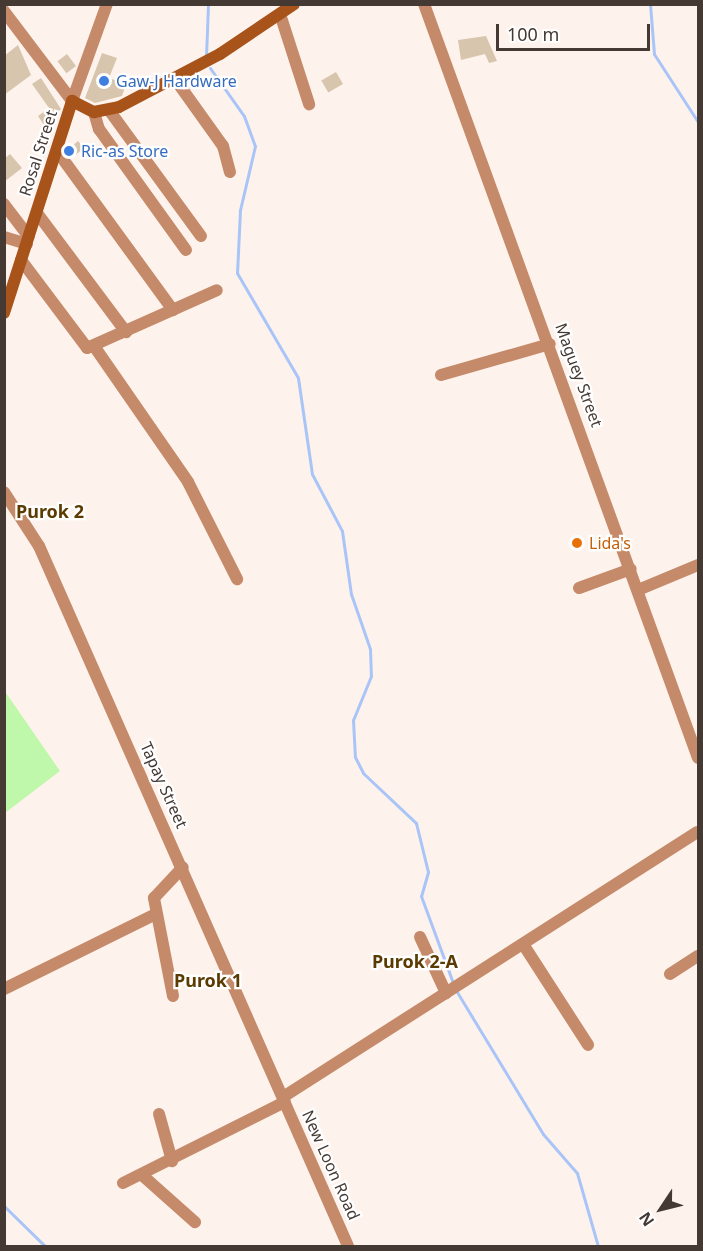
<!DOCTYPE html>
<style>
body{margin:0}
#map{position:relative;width:703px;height:1251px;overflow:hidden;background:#fef2ec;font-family:"Noto Sans",sans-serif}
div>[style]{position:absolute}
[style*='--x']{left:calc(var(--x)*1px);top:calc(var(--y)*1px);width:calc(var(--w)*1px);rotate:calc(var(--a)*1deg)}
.green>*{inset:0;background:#c0f8ab}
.stream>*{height:3px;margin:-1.5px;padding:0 1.5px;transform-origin:1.5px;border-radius:1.5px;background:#a9c5f8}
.building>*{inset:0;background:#d7c6ad;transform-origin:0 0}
.street>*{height:12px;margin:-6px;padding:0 6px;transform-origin:6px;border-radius:6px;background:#c58a69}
.secondary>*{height:12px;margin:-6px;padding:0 6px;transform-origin:6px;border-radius:6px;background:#a7531a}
.dots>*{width:16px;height:16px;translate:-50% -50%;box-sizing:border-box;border:3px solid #fff;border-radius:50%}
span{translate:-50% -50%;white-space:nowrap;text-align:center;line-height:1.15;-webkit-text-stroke:4.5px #fff;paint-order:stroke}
.shop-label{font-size:16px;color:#366cbe}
.left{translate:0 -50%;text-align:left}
.street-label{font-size:16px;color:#453934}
.food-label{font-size:16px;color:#c56008}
.neighbourhood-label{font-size:18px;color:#5c3b02;font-weight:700}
.frame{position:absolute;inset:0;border:6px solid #453934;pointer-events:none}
.north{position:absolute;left:631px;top:1179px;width:60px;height:60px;-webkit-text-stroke:4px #fff;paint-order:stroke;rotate:235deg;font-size:16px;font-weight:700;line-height:24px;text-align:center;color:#453934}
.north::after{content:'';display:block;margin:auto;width:21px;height:27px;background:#453934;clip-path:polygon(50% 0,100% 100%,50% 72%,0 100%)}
.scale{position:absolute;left:496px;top:24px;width:154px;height:27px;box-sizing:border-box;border:3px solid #453934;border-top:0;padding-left:8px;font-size:18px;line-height:21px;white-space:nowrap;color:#453934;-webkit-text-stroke:4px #fff;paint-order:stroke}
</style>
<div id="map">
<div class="green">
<i style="clip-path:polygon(4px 690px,60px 771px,5px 813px,4px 813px)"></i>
</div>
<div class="stream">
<i style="--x:650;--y:4;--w:50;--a:85.4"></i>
<i style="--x:654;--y:54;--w:81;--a:57.1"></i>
<i style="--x:206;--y:57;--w:53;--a:-87.8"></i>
<i style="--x:210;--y:68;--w:59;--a:54.7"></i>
<i style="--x:244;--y:116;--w:32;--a:70"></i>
<i style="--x:255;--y:146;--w:66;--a:103.2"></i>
<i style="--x:240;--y:210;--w:63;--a:92.7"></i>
<i style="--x:237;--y:273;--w:121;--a:59.8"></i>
<i style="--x:298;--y:378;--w:97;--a:81.7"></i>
<i style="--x:312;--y:474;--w:64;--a:62.2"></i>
<i style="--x:342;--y:531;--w:64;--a:81.9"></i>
<i style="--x:351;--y:594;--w:58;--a:70.9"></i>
<i style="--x:370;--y:649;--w:27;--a:88"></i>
<i style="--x:371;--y:676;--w:48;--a:112.2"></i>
<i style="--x:353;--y:720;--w:37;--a:87"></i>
<i style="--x:355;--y:757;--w:18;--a:63"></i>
<i style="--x:363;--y:773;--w:73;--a:43.3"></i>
<i style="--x:416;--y:823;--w:50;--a:76.2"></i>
<i style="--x:428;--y:872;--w:25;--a:106"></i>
<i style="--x:421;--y:896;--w:93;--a:69.8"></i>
<i style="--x:457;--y:992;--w:166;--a:58.8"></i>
<i style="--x:543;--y:1134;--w:52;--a:48.9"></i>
<i style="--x:577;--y:1173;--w:76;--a:74"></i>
<i style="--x:4;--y:1206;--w:57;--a:44.3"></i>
</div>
<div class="building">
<i style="clip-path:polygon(486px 36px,497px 61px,489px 63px,485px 54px,461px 60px,458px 40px)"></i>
<i style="clip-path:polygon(18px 45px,31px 75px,4px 95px,4px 56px)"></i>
<i style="clip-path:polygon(102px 53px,117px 58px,109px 78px,126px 84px,122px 96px,95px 103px,85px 98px)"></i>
<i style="left:67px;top:54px;width:15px;height:12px;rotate:53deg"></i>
<i style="left:336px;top:72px;width:14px;height:17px;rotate:60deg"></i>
<i style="clip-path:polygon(41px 78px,61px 109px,44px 125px,38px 116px,49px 108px,32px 84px)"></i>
<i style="left:78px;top:141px;width:9px;height:15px;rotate:49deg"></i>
<i style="clip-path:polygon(10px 154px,22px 168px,4px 182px,4px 159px)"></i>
</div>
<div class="street">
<i style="--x:424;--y:4;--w:802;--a:70.03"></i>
<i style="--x:4;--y:11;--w:113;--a:52.9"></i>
<i style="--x:280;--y:14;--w:95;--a:72.1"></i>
<i style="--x:175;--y:79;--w:82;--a:54.4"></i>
<i style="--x:223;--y:146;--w:27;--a:75"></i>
<i style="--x:72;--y:101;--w:103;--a:-70.2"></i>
<i style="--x:109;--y:110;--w:156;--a:53.9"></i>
<i style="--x:94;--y:112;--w:18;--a:74"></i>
<i style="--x:99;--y:129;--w:149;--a:54.3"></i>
<i style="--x:57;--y:151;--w:197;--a:53.9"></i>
<i style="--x:4;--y:204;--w:41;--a:52.9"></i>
<i style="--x:37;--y:213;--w:149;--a:53.2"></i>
<i style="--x:4;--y:237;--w:24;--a:17"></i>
<i style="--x:21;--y:260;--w:110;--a:53.1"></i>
<i style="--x:87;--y:348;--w:142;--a:-24"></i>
<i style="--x:94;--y:346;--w:165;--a:55.3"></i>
<i style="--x:188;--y:482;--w:109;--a:63.2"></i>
<i style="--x:441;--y:375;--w:113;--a:-15.9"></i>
<i style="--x:4;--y:492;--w:64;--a:57.1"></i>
<i style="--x:39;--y:546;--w:765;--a:66.18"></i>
<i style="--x:579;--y:588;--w:55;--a:-20.1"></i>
<i style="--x:638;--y:590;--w:65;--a:-22.6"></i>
<i style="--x:420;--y:937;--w:62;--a:65.1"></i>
<i style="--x:523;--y:944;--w:120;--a:57.2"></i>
<i style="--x:670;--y:974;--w:33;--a:-33"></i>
<i style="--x:4;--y:989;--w:169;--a:-26.3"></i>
<i style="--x:173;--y:996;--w:100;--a:-101"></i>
<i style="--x:154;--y:898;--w:42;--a:-46.9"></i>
<i style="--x:283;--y:1097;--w:492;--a:-32.6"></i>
<i style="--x:159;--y:1114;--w:49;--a:74.5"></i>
<i style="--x:142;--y:1175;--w:71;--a:41.6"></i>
<i style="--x:123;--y:1183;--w:181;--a:-26.6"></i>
</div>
<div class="secondary">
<i style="--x:4;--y:313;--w:223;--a:-72.2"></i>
<i style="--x:72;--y:101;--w:25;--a:27"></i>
<i style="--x:94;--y:112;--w:25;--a:-11"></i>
<i style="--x:119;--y:107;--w:114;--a:-27.7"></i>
<i style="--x:220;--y:54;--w:89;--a:-34"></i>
</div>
<div class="dots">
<i style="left:104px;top:81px;background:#3f7fe0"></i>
<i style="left:69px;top:151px;background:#3f7fe0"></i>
<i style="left:577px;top:543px;background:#e8710a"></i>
</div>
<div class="shop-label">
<span class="left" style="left:116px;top:81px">Gaw-J Hardware</span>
<span class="left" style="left:81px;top:151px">Ric-as Store</span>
</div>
<div class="street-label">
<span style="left:38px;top:153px;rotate:-72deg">Rosal Street</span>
<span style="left:579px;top:375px;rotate:70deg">Maguey Street</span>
<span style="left:164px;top:785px;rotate:66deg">Tapay Street</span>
<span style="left:331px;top:1165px;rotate:66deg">New Loon Road</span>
</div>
<div class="food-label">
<span class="left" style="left:589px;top:543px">Lida's</span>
</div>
<div class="neighbourhood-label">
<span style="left:50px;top:511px">Purok 2</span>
<span style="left:415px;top:961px">Purok 2-A</span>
<span style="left:208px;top:980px">Purok 1</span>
</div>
<div class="frame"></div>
<div class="north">N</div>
<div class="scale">100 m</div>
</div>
